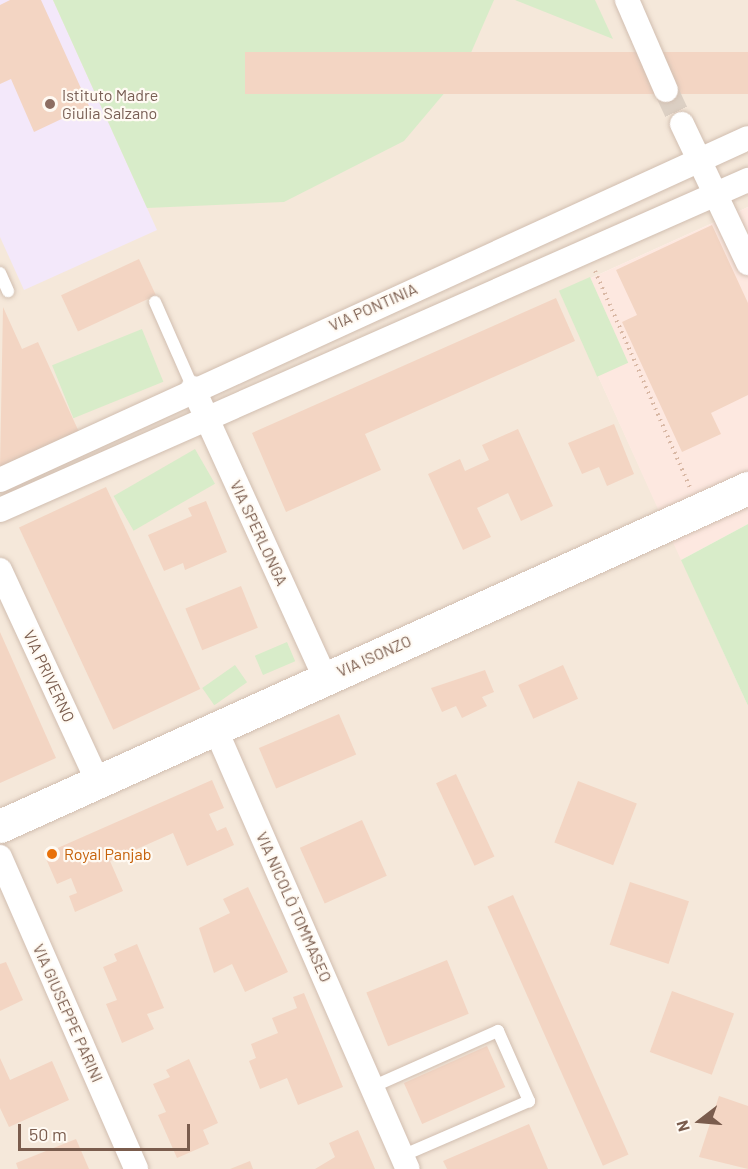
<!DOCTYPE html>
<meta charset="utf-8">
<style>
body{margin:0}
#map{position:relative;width:748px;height:1169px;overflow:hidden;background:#fdf6ec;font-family:Barlow,sans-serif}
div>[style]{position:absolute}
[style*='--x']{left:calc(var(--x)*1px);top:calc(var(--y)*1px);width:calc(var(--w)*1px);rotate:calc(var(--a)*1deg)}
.residential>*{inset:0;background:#f5e8da}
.commercial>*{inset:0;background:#fde8e0}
.education>*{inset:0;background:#f3e8fa}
.green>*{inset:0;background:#d8ecc9;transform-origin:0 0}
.building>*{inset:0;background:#f3d5c3;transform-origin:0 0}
.street-tunnel>*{height:24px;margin-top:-12px;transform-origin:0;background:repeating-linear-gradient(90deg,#dcd0c4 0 24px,transparent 0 36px)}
.path>*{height:4px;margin-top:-2px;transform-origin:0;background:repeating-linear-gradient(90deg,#d9b8a5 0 1.5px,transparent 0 6px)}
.roads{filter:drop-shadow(0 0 2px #d1beb0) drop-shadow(0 0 2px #d1beb0)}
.lane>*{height:12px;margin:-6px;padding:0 6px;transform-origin:6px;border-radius:6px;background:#fff}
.street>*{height:24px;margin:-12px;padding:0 12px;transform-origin:12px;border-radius:12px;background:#fff}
.secondary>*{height:33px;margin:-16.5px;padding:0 16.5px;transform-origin:16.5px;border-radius:16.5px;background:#fff}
.dots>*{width:16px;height:16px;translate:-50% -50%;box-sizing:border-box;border:3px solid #fffaf3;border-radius:50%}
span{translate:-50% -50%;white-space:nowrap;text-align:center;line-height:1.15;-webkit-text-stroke:4.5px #fffaf3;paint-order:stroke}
.education-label{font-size:16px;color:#785e54}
.left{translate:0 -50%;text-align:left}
.street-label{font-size:16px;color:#7a5c4d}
.food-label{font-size:16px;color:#c56008}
.north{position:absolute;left:670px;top:1091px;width:60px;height:60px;-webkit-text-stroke:4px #fffaf3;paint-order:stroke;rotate:254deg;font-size:16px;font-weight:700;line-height:24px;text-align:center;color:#7a5c4d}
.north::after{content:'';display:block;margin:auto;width:21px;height:27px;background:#7a5c4d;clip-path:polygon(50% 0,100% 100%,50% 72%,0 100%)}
.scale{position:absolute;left:18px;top:1124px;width:172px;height:27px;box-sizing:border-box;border:3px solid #7a5c4d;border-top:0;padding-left:8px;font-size:18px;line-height:21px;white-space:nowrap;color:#7a5c4d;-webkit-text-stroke:4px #fffaf3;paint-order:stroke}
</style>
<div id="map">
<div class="residential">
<i style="clip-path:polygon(0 0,748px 0,748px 207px,560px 292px,748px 706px,748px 1169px,0 1169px)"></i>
</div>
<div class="commercial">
<i style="clip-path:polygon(748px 207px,748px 524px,681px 560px,560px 292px)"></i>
</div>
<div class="education">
<i style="clip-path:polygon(0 0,53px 0,157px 230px,24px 290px,0 237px)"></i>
</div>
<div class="green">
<i style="clip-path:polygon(53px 0,494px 0,463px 71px,404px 141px,284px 202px,147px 208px)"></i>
<i style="clip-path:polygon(515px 0,595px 0,613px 39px)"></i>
<i style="left:590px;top:277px;width:94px;height:34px;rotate:66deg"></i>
<i style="left:142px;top:329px;width:57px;height:97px;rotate:68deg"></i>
<i style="left:195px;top:449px;width:40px;height:94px;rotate:60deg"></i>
<i style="clip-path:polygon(748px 524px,748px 706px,681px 560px)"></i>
<i style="left:287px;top:642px;width:21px;height:35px;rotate:67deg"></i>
<i style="left:235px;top:665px;width:21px;height:40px;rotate:55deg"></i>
</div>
<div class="building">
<i style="clip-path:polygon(10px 0,41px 0,89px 106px,34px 132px,11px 79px,0 84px,0 5px)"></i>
<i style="left:748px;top:52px;width:42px;height:503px;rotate:90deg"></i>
<i style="clip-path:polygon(712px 225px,748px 303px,748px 395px,711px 413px,721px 434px,682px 452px,622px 322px,637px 315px,616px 270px)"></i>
<i style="left:139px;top:259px;width:40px;height:86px;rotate:65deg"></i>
<i style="clip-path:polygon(556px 298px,575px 341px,365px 434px,381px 470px,286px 512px,252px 433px)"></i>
<i style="clip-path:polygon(3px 307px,22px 349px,38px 342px,79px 432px,0 468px)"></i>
<i style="clip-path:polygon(614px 424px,634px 474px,607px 486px,599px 467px,582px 474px,568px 443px)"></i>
<i style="clip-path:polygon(518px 429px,553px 506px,521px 521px,508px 493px,477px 508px,491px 537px,463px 550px,428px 474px,460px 459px,465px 471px,489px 460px,482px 445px)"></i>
<i style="left:106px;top:487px;width:223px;height:96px;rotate:65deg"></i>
<i style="clip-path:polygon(206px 501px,227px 552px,185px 570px,183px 563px,164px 571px,148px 535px,192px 516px,188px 508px)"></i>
<i style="left:241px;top:586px;width:45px;height:60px;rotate:68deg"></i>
<i style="clip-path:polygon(0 632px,56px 758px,0 783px)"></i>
<i style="left:563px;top:665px;width:37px;height:49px;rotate:66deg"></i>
<i style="clip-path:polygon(485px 670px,494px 692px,482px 697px,487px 706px,462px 718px,456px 706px,442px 712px,431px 688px)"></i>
<i style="left:339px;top:714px;width:44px;height:87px;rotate:67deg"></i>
<i style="left:456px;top:774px;width:91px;height:22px;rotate:65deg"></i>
<i style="clip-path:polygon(212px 780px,224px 808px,209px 814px,217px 831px,226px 827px,234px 845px,187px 866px,173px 833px,110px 861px,123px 891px,75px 912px,69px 896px,77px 893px,71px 878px,57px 884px,44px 854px)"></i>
<i style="left:578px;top:781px;width:63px;height:66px;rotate:21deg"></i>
<i style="left:362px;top:820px;width:61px;height:68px;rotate:66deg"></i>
<i style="left:630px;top:882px;width:62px;height:66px;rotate:18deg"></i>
<i style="clip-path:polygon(248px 887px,288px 972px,245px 992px,232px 964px,214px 973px,199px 928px,230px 913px,223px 899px)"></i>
<i style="left:513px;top:895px;width:284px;height:28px;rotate:66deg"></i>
<i style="clip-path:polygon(137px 944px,164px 1008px,147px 1014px,154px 1029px,122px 1043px,106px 1004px,117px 1000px,103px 967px,117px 961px,114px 954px)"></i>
<i style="left:447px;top:960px;width:58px;height:87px;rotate:68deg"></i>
<i style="clip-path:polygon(6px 962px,23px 1000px,0 1011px,0 964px)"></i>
<i style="left:672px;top:991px;width:66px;height:65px;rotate:20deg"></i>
<i style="clip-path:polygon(304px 993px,343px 1087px,298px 1105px,287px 1078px,260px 1089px,249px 1061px,256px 1058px,251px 1044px,278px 1033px,272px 1018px,297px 1008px,293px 997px)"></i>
<i style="left:487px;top:1046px;width:45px;height:91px;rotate:66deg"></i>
<i style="clip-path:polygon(0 1058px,10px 1080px,52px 1061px,69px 1100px,9px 1127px,0 1108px)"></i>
<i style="clip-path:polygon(189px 1059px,218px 1123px,203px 1130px,209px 1144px,177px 1158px,158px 1115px,166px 1112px,153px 1084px,170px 1077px,166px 1070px)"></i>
<i style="clip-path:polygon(719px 1096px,748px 1106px,748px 1169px,699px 1157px)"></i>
<i style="clip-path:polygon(529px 1124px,548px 1169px,447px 1169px,443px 1161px)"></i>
<i style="clip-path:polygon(358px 1130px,375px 1169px,315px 1169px,335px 1157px,329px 1143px)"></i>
<i style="clip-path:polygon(76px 1139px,89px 1169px,18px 1169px,16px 1163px)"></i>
<i style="clip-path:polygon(250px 1161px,253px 1169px,230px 1169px)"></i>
</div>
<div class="street-tunnel">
<i style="--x:666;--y:90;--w:38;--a:65"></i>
</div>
<div class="path">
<i style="--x:595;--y:271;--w:236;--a:66.3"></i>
</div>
<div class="roads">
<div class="lane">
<i style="--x:0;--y:273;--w:20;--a:66"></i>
<i style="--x:155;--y:302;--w:94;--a:66.2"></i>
<i style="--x:372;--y:1087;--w:138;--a:-24"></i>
<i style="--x:498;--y:1031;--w:77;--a:66.1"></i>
<i style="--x:529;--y:1101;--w:138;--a:156.6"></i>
</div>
<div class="street">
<i style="--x:627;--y:0;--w:98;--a:66.6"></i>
<i style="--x:682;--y:124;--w:154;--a:64.6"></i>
<i style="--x:193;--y:388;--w:319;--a:65.5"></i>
<i style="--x:0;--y:480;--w:822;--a:-24.57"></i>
<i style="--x:0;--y:510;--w:818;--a:-23.81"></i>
<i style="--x:0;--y:570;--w:234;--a:65.2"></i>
<i style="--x:215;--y:728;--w:481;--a:66.4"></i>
<i style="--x:0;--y:857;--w:340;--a:66.4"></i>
</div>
<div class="secondary">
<i style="--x:0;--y:826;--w:821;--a:-24.32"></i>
</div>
</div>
<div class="dots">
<i style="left:50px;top:104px;background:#8d6e63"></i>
<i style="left:52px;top:854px;background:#e8710a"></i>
</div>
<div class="education-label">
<span class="left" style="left:62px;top:104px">Istituto Madre<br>Giulia Salzano</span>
</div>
<div class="street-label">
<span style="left:373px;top:307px;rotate:-24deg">VIA PONTINIA</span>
<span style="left:259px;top:533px;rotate:65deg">VIA SPERLONGA</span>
<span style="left:374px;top:656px;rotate:-24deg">VIA ISONZO</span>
<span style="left:49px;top:676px;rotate:65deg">VIA PRIVERNO</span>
<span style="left:294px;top:907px;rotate:66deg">VIA NICOLÒ TOMMASEO</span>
<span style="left:68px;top:1013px;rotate:66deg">VIA GIUSEPPE PARINI</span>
</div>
<div class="food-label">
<span class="left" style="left:64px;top:854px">Royal Panjab</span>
</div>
<div class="north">N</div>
<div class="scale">50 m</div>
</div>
